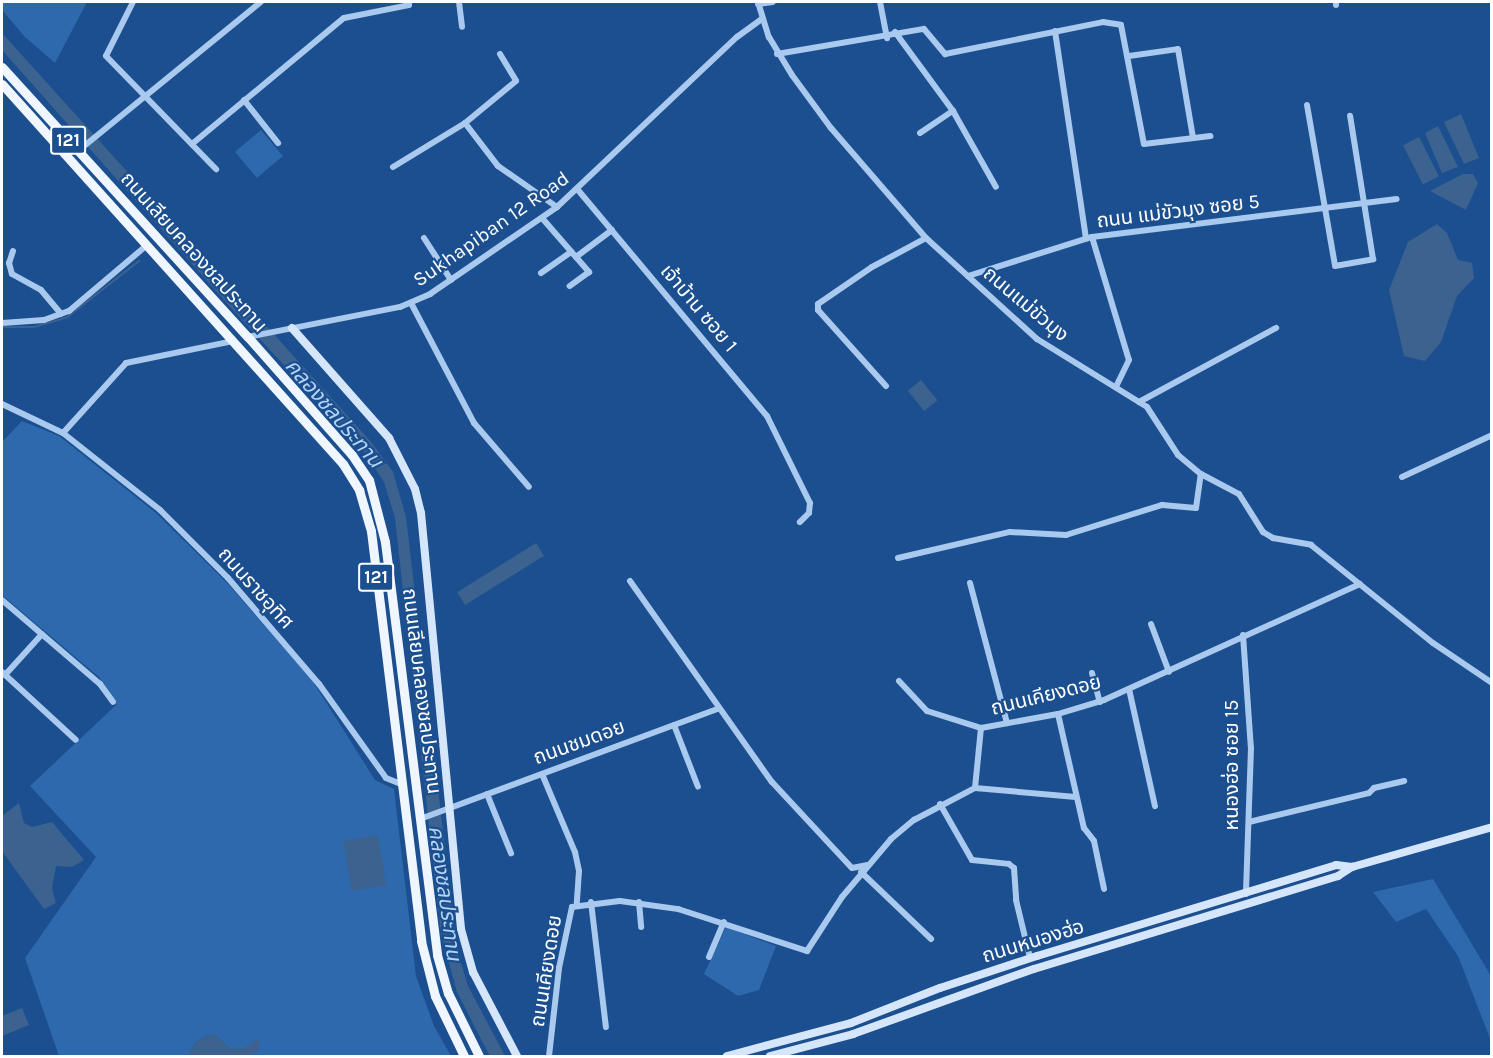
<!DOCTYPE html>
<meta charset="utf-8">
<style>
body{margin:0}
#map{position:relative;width:1493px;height:1058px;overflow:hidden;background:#1b4f8f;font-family:Karla,"Noto Sans Thai",sans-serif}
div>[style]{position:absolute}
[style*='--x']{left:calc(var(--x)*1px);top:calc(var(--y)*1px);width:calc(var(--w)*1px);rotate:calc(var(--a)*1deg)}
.green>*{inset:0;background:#2e69ad;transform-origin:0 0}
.water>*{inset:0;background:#3c6290;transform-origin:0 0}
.stream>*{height:2px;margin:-1px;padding:0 1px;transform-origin:1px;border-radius:1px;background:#3c6290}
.street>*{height:6px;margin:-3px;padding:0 3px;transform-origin:3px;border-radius:3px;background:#a9c9ee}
.secondary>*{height:8px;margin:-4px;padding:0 4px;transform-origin:4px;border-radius:4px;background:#d6e6fa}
.primary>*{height:9px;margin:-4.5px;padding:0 4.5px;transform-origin:4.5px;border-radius:4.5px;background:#f0f6ff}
span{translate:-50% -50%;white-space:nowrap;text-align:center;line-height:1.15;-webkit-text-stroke:4.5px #1b4f8f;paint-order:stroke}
.shield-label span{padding:2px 4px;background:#1b4f8f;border:2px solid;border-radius:4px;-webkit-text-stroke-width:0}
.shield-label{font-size:18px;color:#fff;font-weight:700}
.street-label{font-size:20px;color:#fff}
.water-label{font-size:21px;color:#b5d3f5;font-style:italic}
.frame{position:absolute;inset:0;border:3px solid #fff;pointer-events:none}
</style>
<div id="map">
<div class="green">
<i style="clip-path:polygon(2px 2px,87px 2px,55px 63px,25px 37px,2px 10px)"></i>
<i style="left:261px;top:130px;width:34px;height:34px;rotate:50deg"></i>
<i style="clip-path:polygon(22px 421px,59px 436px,156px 513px,229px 585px,312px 680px,375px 780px,394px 789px,416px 976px,434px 1026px,451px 1056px,250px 1056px,259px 1051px,229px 1048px,216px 1035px,208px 1035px,196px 1042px,188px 1056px,59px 1056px,25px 958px,96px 857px,30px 786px,116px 705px,99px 677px,2px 595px,2px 442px)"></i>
<i style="clip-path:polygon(1433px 879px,1491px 976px,1491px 1041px,1458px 956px,1426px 909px,1396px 922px,1373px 892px)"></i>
<i style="clip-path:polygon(726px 927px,776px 946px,759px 990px,738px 996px,704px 974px)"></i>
</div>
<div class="water">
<i style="clip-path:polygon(2px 33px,372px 443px,393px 472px,406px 517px,457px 950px,468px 986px,505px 1056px,490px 1056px,485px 1047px,457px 992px,441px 934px,395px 518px,384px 482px,363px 450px,232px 309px,2px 50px)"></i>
<i style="clip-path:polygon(1461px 114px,1479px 158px,1464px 164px,1444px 122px)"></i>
<i style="clip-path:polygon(1438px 126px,1458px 167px,1442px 173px,1425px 133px)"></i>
<i style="left:1419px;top:137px;width:44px;height:18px;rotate:63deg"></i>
<i style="clip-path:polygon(1463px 174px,1473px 174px,1478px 183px,1466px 210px,1430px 191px)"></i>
<i style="clip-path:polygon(1437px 224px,1447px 233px,1458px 260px,1472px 263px,1474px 278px,1457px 296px,1441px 342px,1425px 361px,1404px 356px,1389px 290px,1408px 242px)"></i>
<i style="left:921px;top:380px;width:26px;height:17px;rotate:51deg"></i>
<i style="left:536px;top:543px;width:15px;height:93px;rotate:58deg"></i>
<i style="clip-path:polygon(19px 803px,24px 823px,32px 827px,52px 822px,84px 860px,72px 867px,56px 866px,52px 888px,56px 903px,44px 909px,2px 851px,2px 816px)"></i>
<i style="left:378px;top:835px;width:51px;height:35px;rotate:81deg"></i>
<i style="clip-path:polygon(22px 1008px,29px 1025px,2px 1036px,2px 1016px)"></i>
<i style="clip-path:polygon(208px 1035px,216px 1035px,229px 1048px,244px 1048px,260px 1038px,259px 1051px,250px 1056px,188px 1056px,196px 1042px)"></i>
</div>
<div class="stream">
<i style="--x:2;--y:327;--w:32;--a:0"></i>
<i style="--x:34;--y:327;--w:33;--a:-16"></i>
<i style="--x:66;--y:318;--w:93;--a:-38"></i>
</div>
<div class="street">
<i style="--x:133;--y:2;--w:60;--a:116.6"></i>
<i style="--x:106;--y:56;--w:158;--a:45.8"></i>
<i style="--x:459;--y:2;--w:25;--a:83"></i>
<i style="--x:758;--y:2;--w:37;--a:73"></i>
<i style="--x:769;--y:37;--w:44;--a:58.8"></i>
<i style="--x:792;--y:75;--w:66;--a:53.7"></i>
<i style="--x:831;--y:128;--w:145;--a:49.2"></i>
<i style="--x:926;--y:238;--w:150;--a:42.3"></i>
<i style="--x:1037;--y:339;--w:129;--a:31.7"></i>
<i style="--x:1147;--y:407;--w:57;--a:57.1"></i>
<i style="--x:1178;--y:455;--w:30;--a:40"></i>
<i style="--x:1201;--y:474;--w:43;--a:27.8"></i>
<i style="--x:1239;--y:494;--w:45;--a:57.7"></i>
<i style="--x:1263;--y:532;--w:12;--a:31"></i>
<i style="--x:1273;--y:538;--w:39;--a:10"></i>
<i style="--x:1311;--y:545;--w:156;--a:38.8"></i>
<i style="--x:1433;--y:643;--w:71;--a:34.1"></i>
<i style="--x:880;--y:2;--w:37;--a:79"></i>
<i style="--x:758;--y:4;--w:15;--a:-8"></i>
<i style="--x:1336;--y:5;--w:3;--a:-90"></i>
<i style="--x:1055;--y:31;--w:210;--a:81.5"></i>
<i style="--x:895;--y:32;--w:98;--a:53.7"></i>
<i style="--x:953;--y:111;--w:87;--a:60.5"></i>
<i style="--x:500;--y:54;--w:31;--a:59"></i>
<i style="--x:516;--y:81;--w:66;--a:140.5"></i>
<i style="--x:465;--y:123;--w:54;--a:52.5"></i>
<i style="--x:498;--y:166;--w:72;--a:34.8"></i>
<i style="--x:777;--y:54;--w:149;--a:-9.7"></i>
<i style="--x:924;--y:29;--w:33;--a:50"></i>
<i style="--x:945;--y:54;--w:161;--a:-11.4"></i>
<i style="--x:1103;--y:22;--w:18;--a:9"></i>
<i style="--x:1121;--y:25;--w:121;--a:79.1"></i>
<i style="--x:1144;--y:144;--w:67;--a:-6.8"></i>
<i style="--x:1129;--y:56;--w:49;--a:-8.1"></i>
<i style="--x:1178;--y:49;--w:90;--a:80.4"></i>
<i style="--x:244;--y:100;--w:55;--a:51.7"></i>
<i style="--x:1307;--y:105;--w:163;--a:80.1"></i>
<i style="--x:1335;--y:266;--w:39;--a:-10"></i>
<i style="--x:1373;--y:259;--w:145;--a:-99.1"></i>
<i style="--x:920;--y:133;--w:40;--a:-34"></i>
<i style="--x:192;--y:144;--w:197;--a:-39.7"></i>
<i style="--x:344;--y:18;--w:66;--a:-11.3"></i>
<i style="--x:409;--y:5;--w:3;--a:-90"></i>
<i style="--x:78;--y:151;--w:236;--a:-39.2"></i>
<i style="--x:393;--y:167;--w:84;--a:-31.4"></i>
<i style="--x:578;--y:190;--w:295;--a:50.1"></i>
<i style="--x:767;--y:416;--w:97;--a:63.7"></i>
<i style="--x:810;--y:503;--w:10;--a:96"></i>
<i style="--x:809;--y:513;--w:13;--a:135"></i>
<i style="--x:542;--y:218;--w:72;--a:49"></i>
<i style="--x:589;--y:272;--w:24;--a:144"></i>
<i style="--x:1092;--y:237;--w:128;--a:73.3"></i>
<i style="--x:1129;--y:360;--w:30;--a:116"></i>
<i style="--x:424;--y:238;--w:50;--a:57.3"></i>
<i style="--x:13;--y:251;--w:13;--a:108"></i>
<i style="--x:9;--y:263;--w:11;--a:75"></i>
<i style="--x:12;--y:274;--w:33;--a:29"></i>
<i style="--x:41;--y:290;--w:31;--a:50"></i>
<i style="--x:576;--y:257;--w:45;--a:-36.9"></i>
<i style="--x:541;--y:273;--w:37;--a:-35"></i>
<i style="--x:968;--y:276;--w:130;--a:-17.5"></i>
<i style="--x:1092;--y:237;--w:307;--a:-7.1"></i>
<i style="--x:411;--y:303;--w:136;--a:62.3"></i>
<i style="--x:474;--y:423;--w:84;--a:49.3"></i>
<i style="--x:2;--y:323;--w:42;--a:-4.1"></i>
<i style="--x:44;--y:320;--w:27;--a:-20"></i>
<i style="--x:69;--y:311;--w:101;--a:-40.2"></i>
<i style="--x:248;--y:337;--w:155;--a:-11.2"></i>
<i style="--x:400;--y:307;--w:33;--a:-23"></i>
<i style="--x:430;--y:294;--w:154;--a:-34.4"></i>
<i style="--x:557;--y:207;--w:248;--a:-43.4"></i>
<i style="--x:737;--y:37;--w:31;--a:-36"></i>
<i style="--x:886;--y:386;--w:102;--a:-131.8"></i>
<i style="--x:818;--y:310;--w:6;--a:-90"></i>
<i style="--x:818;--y:304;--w:65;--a:-34.4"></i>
<i style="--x:872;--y:267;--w:61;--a:-28.2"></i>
<i style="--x:1139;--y:402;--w:156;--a:-28.4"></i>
<i style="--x:2;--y:404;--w:68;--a:25.4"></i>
<i style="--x:63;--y:433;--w:124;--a:38.4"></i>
<i style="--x:160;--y:510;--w:96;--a:45"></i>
<i style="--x:228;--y:578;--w:140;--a:49.4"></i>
<i style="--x:319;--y:684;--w:115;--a:54.5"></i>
<i style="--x:386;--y:778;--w:16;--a:22"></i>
<i style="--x:63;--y:433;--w:94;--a:-48"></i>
<i style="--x:126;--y:363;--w:109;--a:-11.6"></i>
<i style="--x:1402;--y:477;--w:99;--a:-25"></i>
<i style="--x:898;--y:558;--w:115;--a:-13.1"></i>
<i style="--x:1010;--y:532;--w:56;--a:3.1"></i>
<i style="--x:1066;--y:535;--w:101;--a:-17.4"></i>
<i style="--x:1162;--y:505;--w:34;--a:5"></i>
<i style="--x:1196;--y:508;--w:34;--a:-82"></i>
<i style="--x:630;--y:581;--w:246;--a:54.8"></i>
<i style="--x:772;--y:782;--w:117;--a:47.1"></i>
<i style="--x:852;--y:868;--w:16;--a:-11"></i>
<i style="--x:970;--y:583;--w:145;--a:75.2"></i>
<i style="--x:2;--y:600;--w:129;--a:40.6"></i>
<i style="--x:100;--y:684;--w:22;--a:54"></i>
<i style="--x:1151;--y:624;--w:51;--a:69.4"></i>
<i style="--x:1243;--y:635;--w:113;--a:86"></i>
<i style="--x:1251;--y:748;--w:146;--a:92"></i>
<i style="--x:2;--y:672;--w:100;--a:42.6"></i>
<i style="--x:1092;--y:673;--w:30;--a:75"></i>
<i style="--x:5;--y:675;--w:55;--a:-47.9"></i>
<i style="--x:899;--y:681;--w:41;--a:47"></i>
<i style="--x:927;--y:711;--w:57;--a:17.5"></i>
<i style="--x:981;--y:728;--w:78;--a:-10.3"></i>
<i style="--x:1058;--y:714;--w:48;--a:-16.9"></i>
<i style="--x:1104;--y:700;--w:281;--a:-24.4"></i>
<i style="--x:1129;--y:689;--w:120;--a:77.5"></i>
<i style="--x:1058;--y:714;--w:117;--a:77.2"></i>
<i style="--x:1084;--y:828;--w:16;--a:52"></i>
<i style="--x:1094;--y:841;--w:49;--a:78.2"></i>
<i style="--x:674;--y:725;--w:66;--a:68.8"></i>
<i style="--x:542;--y:774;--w:85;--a:67.1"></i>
<i style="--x:575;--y:852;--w:19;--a:78"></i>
<i style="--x:579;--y:871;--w:32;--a:94"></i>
<i style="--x:975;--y:788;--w:101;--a:5.1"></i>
<i style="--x:487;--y:794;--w:64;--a:67.9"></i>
<i style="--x:940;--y:804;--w:64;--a:60.3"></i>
<i style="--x:972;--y:860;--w:37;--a:6"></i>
<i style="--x:1009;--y:864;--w:6;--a:39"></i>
<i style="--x:1014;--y:868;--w:32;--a:86"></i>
<i style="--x:1016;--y:900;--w:60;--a:76.4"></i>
<i style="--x:420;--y:819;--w:317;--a:-20.3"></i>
<i style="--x:1249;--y:822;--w:123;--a:-13.6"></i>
<i style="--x:1369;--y:793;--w:7;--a:-45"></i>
<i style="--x:1374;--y:788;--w:31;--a:-13"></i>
<i style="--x:861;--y:872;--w:97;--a:43.7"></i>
<i style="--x:591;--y:902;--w:126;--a:83.2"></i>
<i style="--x:639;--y:902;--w:25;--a:85"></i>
<i style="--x:709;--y:957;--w:38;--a:-67"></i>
<i style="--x:549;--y:1056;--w:89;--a:-83.5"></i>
<i style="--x:559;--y:968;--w:62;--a:-78"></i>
<i style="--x:572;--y:907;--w:48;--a:-7.1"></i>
<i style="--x:620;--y:901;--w:59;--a:7.9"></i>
<i style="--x:678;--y:909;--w:136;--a:18"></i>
<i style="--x:807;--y:951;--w:64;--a:-57.1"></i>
<i style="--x:842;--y:897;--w:76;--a:-49.8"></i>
<i style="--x:891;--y:839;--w:30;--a:-40"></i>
<i style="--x:914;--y:820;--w:69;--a:-27.7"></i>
<i style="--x:975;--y:788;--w:60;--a:-84.3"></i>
</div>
<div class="secondary">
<i style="--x:292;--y:328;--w:147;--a:48.6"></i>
<i style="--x:389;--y:438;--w:57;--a:63"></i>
<i style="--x:415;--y:489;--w:25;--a:76"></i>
<i style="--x:421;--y:513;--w:418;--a:84.5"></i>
<i style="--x:461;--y:929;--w:45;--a:74.4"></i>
<i style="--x:473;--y:972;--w:95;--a:62.4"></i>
<i style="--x:727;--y:1056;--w:128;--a:-14.9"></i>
<i style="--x:851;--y:1023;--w:96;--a:-21.5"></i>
<i style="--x:940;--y:988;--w:102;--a:-18.3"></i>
<i style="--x:1037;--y:956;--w:313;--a:-16.9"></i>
<i style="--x:1336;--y:865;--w:16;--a:7"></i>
<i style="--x:770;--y:1056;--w:86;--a:-14.8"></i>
<i style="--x:853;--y:1034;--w:192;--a:-19.8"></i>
<i style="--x:1034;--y:969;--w:318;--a:-17"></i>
<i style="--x:1338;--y:876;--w:17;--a:-33"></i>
<i style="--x:1352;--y:867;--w:146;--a:-15.9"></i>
</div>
<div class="primary">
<i style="--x:2;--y:67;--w:365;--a:47.7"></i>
<i style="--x:248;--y:337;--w:157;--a:48.6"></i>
<i style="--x:352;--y:455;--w:30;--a:56"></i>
<i style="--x:369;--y:480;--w:64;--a:75.5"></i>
<i style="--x:385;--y:542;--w:416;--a:82.8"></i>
<i style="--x:437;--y:955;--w:40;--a:74"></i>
<i style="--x:448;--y:993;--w:70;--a:63.8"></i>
<i style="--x:2;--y:84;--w:511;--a:48.1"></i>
<i style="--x:343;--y:464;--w:31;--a:58"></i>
<i style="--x:359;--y:490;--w:43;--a:73.7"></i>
<i style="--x:371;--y:531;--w:413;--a:83"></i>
<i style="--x:421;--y:941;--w:57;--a:75.7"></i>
<i style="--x:435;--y:996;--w:67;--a:64.2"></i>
</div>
<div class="shield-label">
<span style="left:68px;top:140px">121</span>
<span style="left:376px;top:577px">121</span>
</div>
<div class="street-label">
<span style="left:1178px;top:211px;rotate:-7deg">ถนน แม่ขัวมุง ซอย 5</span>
<span style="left:491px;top:229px;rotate:-35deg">Sukhapiban 12 Road</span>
<span style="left:194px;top:252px;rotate:48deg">ถนนเลียบคลองชลประทาน</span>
<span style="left:1026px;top:304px;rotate:40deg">ถนนแม่ขัวมุง</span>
<span style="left:699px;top:308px;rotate:50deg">เจ้าบ้าน ซอย 1</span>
<span style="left:256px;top:588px;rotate:48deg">ถนนราชอุทิศ</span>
<span style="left:422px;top:691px;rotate:83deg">ถนนเลียบคลองชลประทาน</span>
<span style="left:1046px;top:695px;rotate:-14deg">ถนนเคียงดอย</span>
<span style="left:579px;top:742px;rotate:-20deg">ถนนชมดอย</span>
<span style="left:1231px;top:765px;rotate:-90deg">หนองฮ่อ ซอย 15</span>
<span style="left:1033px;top:941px;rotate:-17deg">ถนนหนองฮ่อ</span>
<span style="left:546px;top:971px;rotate:-81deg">ถนนเคียงดอย</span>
</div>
<div class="water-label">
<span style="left:334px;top:413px;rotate:49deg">คลองชลประทาน</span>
<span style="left:445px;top:893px;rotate:82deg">คลองชลประทาน</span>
</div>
<div class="frame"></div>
</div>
